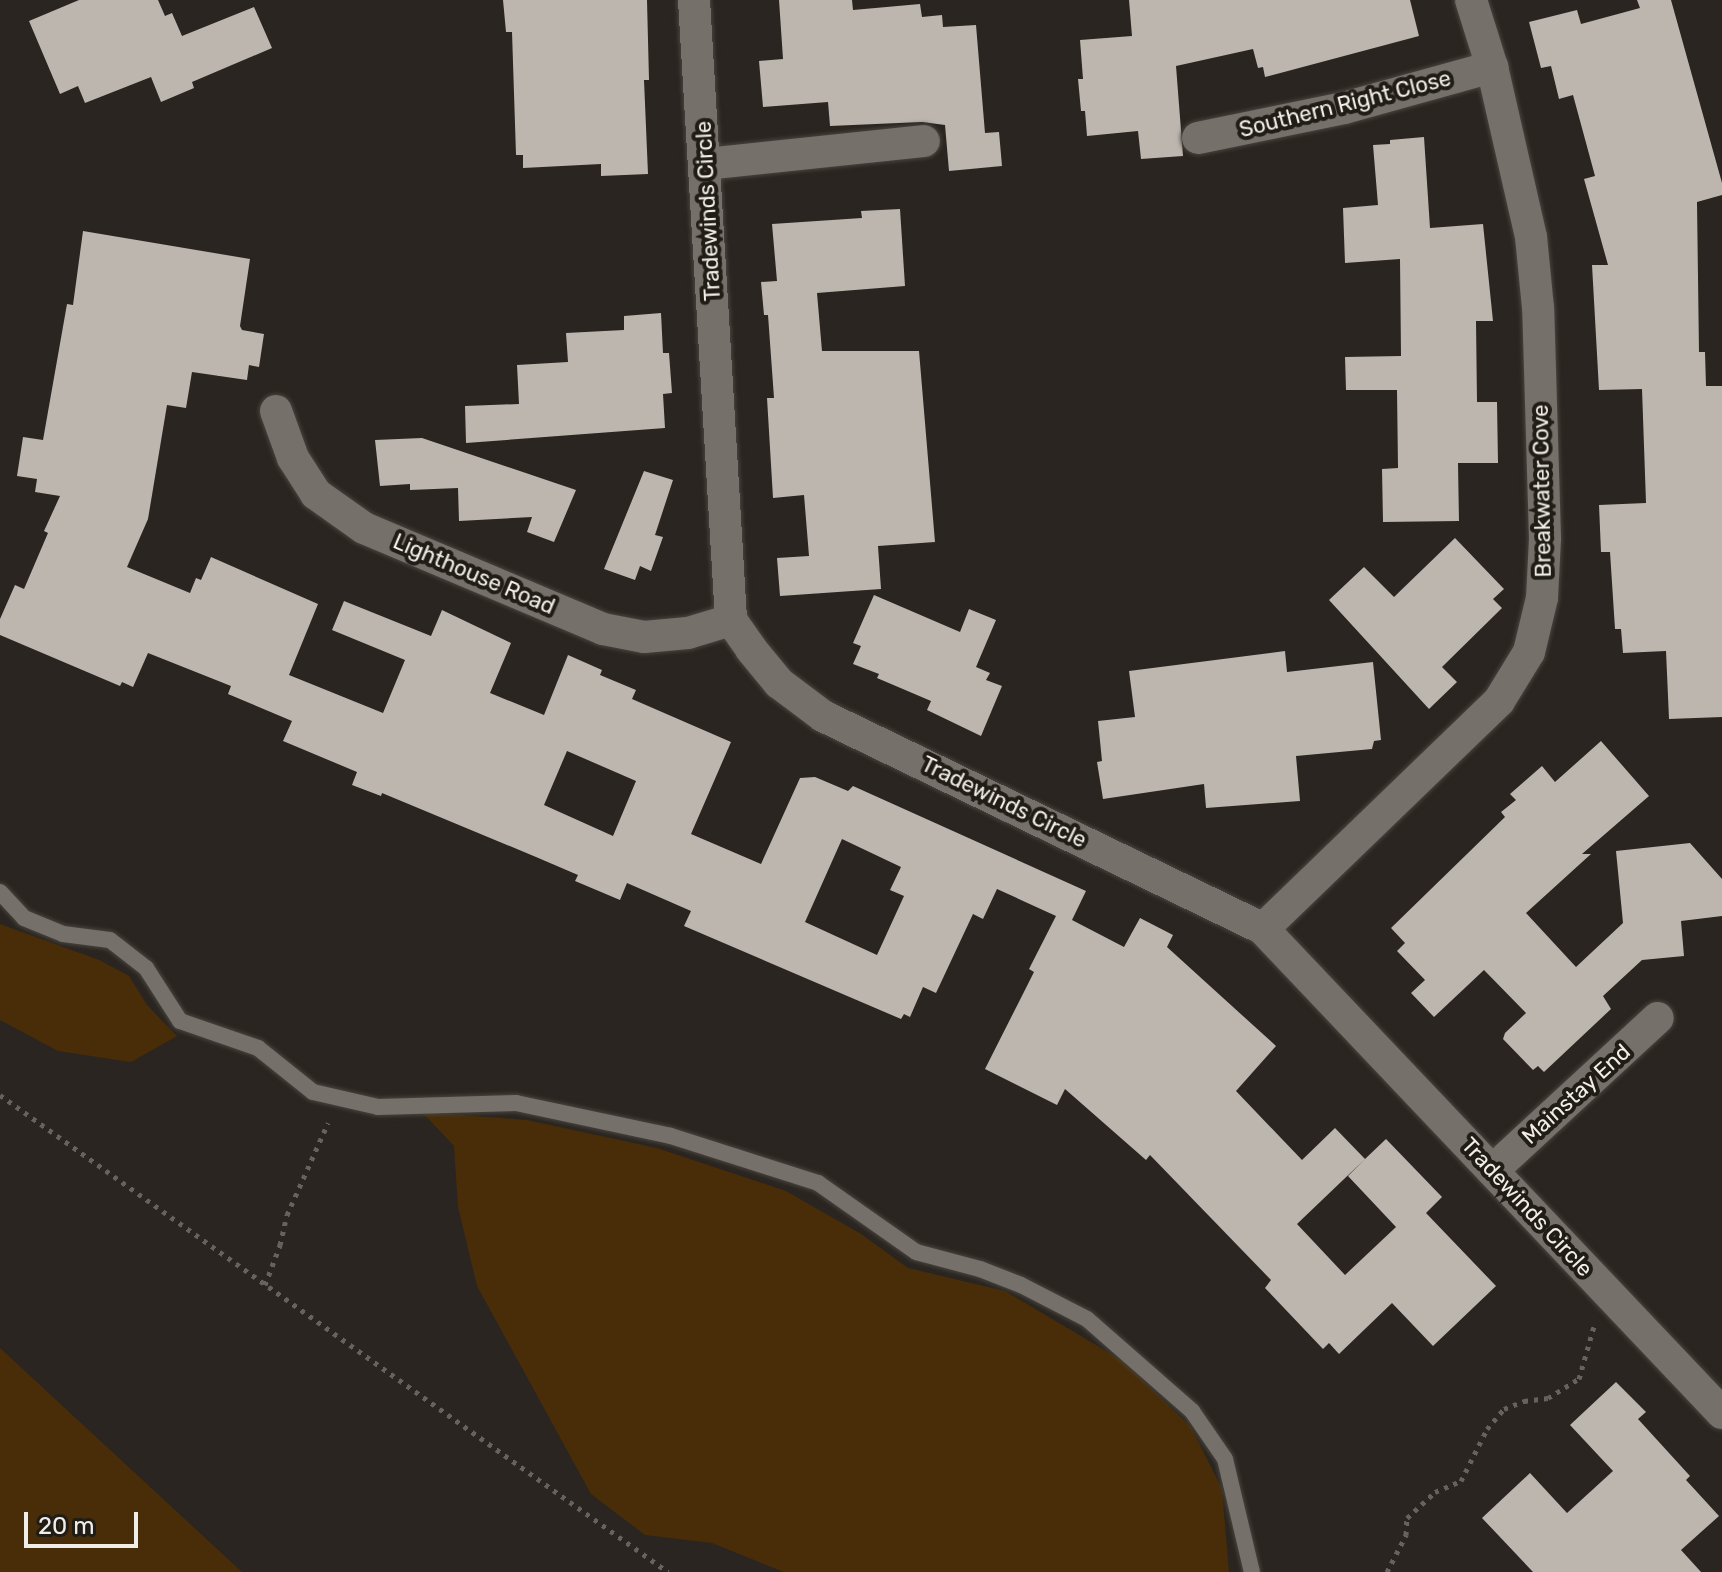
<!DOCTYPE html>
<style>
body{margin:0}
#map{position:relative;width:1722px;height:1572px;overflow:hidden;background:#2a2520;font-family:Rubik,sans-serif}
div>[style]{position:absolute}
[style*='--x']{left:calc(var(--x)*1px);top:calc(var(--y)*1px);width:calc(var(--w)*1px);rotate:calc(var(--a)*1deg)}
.green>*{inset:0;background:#482d08}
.building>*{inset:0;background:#bcb6af}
.path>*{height:5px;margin-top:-2.5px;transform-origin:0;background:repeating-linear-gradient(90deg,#67625e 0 4px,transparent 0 10px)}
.roads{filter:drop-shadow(0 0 2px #48443f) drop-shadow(0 0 2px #48443f)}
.service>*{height:16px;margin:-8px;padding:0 8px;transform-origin:8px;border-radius:8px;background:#76706a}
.minor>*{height:32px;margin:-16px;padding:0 16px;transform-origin:16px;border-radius:16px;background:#76706a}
span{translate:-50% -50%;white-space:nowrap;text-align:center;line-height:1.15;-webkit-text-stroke:8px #201c16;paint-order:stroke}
.street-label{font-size:22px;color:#f1eeea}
.scale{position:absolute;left:24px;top:1512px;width:114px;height:36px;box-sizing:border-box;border:4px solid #f1eeea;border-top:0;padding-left:10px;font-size:24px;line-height:28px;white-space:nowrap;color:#f1eeea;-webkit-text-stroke:6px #201c16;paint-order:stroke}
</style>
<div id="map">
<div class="green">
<i style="clip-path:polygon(0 924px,99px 960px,129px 976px,147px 1005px,177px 1036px,131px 1062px,58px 1051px,0 1020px)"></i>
<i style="clip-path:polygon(422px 1112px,527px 1120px,657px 1148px,786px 1191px,861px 1234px,908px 1268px,1005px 1291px,1123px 1361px,1191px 1427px,1222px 1489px,1229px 1572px,784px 1572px,712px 1543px,645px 1535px,591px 1494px,477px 1286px,458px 1207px,454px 1146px)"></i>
<i style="clip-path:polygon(0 1348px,242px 1572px,0 1572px)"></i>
</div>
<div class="building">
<i style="clip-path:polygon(79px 0,158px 0,165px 16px,172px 13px,182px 36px,254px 7px,272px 48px,192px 82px,194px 88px,161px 102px,151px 77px,85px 103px,78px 86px,60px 94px,29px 21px)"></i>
<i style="clip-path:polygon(503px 0,647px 0,649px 80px,644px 80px,648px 174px,601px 176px,601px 164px,523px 168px,523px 155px,516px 155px,512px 32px,506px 32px)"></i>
<i style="clip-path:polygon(779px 0,852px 0,853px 10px,920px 4px,922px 17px,942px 15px,943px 27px,976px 25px,985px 133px,999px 132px,1002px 166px,949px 171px,945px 125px,922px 122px,830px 126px,828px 102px,763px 107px,759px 61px,783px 59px)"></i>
<i style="clip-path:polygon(1129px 0,1410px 0,1419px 36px,1265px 77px,1263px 67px,1258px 68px,1253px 49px,1176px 66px,1183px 156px,1141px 159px,1138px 131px,1087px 136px,1085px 111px,1081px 111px,1078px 79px,1083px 79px,1080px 40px,1132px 36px)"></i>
<i style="clip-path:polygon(1637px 0,1671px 0,1722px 183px,1722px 195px,1697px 202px,1699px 352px,1705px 352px,1706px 386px,1722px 386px,1722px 717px,1669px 719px,1666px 651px,1623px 653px,1621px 629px,1615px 629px,1610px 552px,1601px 552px,1599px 505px,1646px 503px,1642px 389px,1599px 390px,1592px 265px,1608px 265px,1584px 179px,1595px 176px,1573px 95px,1559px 99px,1551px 66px,1541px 68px,1529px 22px,1577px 10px,1581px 24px,1640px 8px)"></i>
<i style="clip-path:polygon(1424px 137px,1430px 228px,1483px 224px,1493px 321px,1476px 321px,1477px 402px,1497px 402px,1498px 463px,1458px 463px,1459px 521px,1383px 522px,1382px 469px,1398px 468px,1397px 390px,1346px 390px,1345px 357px,1401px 356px,1400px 259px,1345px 263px,1343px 208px,1378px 205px,1373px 145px,1390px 144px,1390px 140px)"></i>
<i style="clip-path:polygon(900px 209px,905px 286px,817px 293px,822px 351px,919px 351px,935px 542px,878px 546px,881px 589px,780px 596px,777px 558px,809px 556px,804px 495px,773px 498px,767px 398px,774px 398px,768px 315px,764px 315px,761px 282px,777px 281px,772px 224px,862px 218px,861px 211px)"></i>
<i style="clip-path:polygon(evenodd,83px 231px,250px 259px,240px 326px,242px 330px,264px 334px,259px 367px,249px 365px,247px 380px,192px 372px,186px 408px,167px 405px,148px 519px,127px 567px,190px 593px,196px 578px,201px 580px,211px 557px,318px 604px,289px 675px,383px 713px,405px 660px,332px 630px,344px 601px,431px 636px,442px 610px,511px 643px,490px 693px,544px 715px,568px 655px,602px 670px,600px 675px,636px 690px,632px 699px,731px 742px,691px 834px,761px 864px,800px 778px,815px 777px,848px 791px,853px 786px,1086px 891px,1072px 920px,1124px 947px,1140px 918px,1173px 935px,1167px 947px,1276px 1046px,1236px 1091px,1302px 1160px,1335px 1128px,1365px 1159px,1386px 1139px,1442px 1197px,1426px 1213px,1496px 1286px,1433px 1346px,1392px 1303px,1339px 1354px,1329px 1343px,1323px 1349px,1265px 1288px,1271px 1280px,1150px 1155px,1146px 1160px,1065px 1089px,1057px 1105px,985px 1069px,1034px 972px,1029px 969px,1056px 916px,997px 889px,983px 919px,973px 914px,936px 993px,923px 987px,910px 1017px,904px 1014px,901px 1019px,684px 926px,691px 911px,627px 883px,620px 900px,575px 881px,578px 875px,536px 857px,382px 793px,381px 796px,352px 785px,357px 772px,283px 741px,292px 721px,228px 694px,231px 686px,148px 653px,133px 687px,122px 682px,120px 686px,0 635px,0 619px,15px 585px,24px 589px,48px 533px,44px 531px,60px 496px,35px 492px,37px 479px,17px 476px,23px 437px,43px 440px,67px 304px,73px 305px,83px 231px,567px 751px,636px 781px,613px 836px,544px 805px,567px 751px,83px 231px,842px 839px,901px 867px,890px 890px,904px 896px,877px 955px,805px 922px,842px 839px,83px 231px,1365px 1159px,1348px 1176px,1396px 1227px,1345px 1275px,1297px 1224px,1365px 1159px)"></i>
<i style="clip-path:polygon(661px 313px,663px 353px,669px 353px,672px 393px,663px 394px,665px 428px,466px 443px,465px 406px,519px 404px,517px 365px,568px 362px,566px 333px,624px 330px,624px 316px)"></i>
<i style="clip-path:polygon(422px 438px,576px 490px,554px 542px,527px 532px,532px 517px,459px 521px,458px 488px,410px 490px,410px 484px,380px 486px,375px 440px)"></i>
<i style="clip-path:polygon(644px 471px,673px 480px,655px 535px,663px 537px,651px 571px,640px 566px,635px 580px,604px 569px)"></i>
<i style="clip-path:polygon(1455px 538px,1504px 589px,1493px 599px,1502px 608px,1442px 667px,1457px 682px,1429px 709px,1329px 600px,1364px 567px,1394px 597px)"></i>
<i style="clip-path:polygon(874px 595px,960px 632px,969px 609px,996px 620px,976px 667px,990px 673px,986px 680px,1002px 686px,981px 736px,927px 710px,931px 701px,877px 678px,879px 674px,853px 664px,861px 646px,853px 643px)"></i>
<i style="clip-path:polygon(1285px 651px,1287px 672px,1373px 662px,1381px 740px,1374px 741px,1372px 749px,1296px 756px,1300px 801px,1206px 808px,1204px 784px,1103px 799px,1097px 762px,1102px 761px,1098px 721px,1135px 717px,1129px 671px)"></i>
<i style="clip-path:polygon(1601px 741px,1649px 796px,1582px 854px,1591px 854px,1526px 913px,1576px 967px,1623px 923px,1616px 851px,1690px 843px,1722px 879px,1722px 916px,1681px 921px,1684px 956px,1642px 960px,1603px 996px,1611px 1009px,1544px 1072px,1538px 1066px,1533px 1070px,1503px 1039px,1505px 1033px,1526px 1013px,1484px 970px,1434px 1017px,1411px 993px,1425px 980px,1397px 951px,1405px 943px,1391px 928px,1505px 817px,1501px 812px,1516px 800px,1510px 794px,1542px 766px,1555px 782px)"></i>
<i style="clip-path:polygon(1616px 1382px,1646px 1412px,1638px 1419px,1690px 1476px,1686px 1480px,1719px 1516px,1681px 1550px,1701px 1572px,1533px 1572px,1482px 1518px,1530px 1473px,1567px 1513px,1613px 1471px,1570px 1425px)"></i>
</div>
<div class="path">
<i style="--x:0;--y:1095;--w:821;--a:35.53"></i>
<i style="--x:265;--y:1285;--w:43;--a:-69.4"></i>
<i style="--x:280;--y:1245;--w:31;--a:-77"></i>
<i style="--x:287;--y:1215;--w:101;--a:-66"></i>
<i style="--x:1387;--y:1572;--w:42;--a:-62.8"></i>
<i style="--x:1406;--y:1535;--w:17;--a:-87"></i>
<i style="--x:1407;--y:1518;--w:38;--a:-43"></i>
<i style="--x:1435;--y:1492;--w:28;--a:-23"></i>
<i style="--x:1461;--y:1481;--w:58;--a:-63.4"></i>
<i style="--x:1487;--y:1429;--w:26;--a:-50"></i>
<i style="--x:1504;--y:1409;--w:22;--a:-22"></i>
<i style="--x:1524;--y:1401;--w:24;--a:-7"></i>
<i style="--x:1548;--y:1398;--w:36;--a:-32"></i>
<i style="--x:1579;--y:1379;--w:55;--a:-74.2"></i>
</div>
<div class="roads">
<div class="service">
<i style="--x:0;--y:892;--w:35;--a:47"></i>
<i style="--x:24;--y:918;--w:42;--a:22.3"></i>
<i style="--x:63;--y:934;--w:47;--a:7.3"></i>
<i style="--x:110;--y:940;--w:46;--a:37.9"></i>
<i style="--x:146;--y:968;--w:63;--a:57.3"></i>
<i style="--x:180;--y:1021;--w:83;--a:19.1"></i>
<i style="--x:258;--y:1048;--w:70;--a:38.7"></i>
<i style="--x:313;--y:1092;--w:67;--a:13"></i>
<i style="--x:378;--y:1107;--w:138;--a:-1.7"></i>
<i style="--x:516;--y:1103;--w:158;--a:12"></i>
<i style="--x:671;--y:1136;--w:154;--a:17.7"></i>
<i style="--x:818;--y:1183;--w:120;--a:35.1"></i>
<i style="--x:916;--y:1252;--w:66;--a:14.9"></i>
<i style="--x:980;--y:1269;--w:44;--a:21.3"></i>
<i style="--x:1021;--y:1285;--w:74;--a:27.3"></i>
<i style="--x:1087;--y:1319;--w:140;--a:41.2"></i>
<i style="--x:1192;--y:1411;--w:58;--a:55.5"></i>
<i style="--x:1225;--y:1459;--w:116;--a:76.6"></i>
</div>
<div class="minor">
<i style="--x:694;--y:0;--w:621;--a:86.58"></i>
<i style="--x:731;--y:620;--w:35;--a:55"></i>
<i style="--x:751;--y:649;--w:44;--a:50.5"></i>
<i style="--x:779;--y:683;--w:55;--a:36.9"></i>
<i style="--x:823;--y:716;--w:489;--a:25.8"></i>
<i style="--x:1263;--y:929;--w:667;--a:46.52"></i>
<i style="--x:1198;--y:138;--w:149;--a:-11.6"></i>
<i style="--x:1344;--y:108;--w:154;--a:-15.5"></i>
<i style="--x:706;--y:164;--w:219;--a:-6"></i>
<i style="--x:276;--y:411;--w:50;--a:70.1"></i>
<i style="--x:293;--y:458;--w:43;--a:57.4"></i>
<i style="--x:316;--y:494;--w:59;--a:35.3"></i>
<i style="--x:364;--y:528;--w:259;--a:22.9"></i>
<i style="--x:603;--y:629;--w:42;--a:11"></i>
<i style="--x:644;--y:637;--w:44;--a:-5.2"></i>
<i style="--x:688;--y:633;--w:45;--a:-16.8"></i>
<i style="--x:1263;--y:929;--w:328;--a:-44"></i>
<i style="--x:1499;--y:701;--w:57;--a:-58.5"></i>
<i style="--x:1529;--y:652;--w:56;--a:-76.5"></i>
<i style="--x:1542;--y:598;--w:60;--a:-87.1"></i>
<i style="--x:1545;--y:538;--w:230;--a:-91.7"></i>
<i style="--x:1538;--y:308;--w:71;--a:-95.6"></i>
<i style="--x:1531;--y:237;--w:174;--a:-102.9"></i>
<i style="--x:1492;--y:67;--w:70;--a:-107.4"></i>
<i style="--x:1493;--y:1170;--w:224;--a:-42.7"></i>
</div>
</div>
<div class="street-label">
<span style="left:1345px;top:104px;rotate:-14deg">Southern Right Close</span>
<span style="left:708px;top:211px;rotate:-93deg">Tradewinds Circle</span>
<span style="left:1542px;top:491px;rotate:-91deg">Breakwater Cove</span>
<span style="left:474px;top:574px;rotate:23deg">Lighthouse Road</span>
<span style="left:1004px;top:802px;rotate:26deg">Tradewinds Circle</span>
<span style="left:1576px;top:1094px;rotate:-42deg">Mainstay End</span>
<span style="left:1527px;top:1207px;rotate:47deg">Tradewinds Circle</span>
</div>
<div class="scale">20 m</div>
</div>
